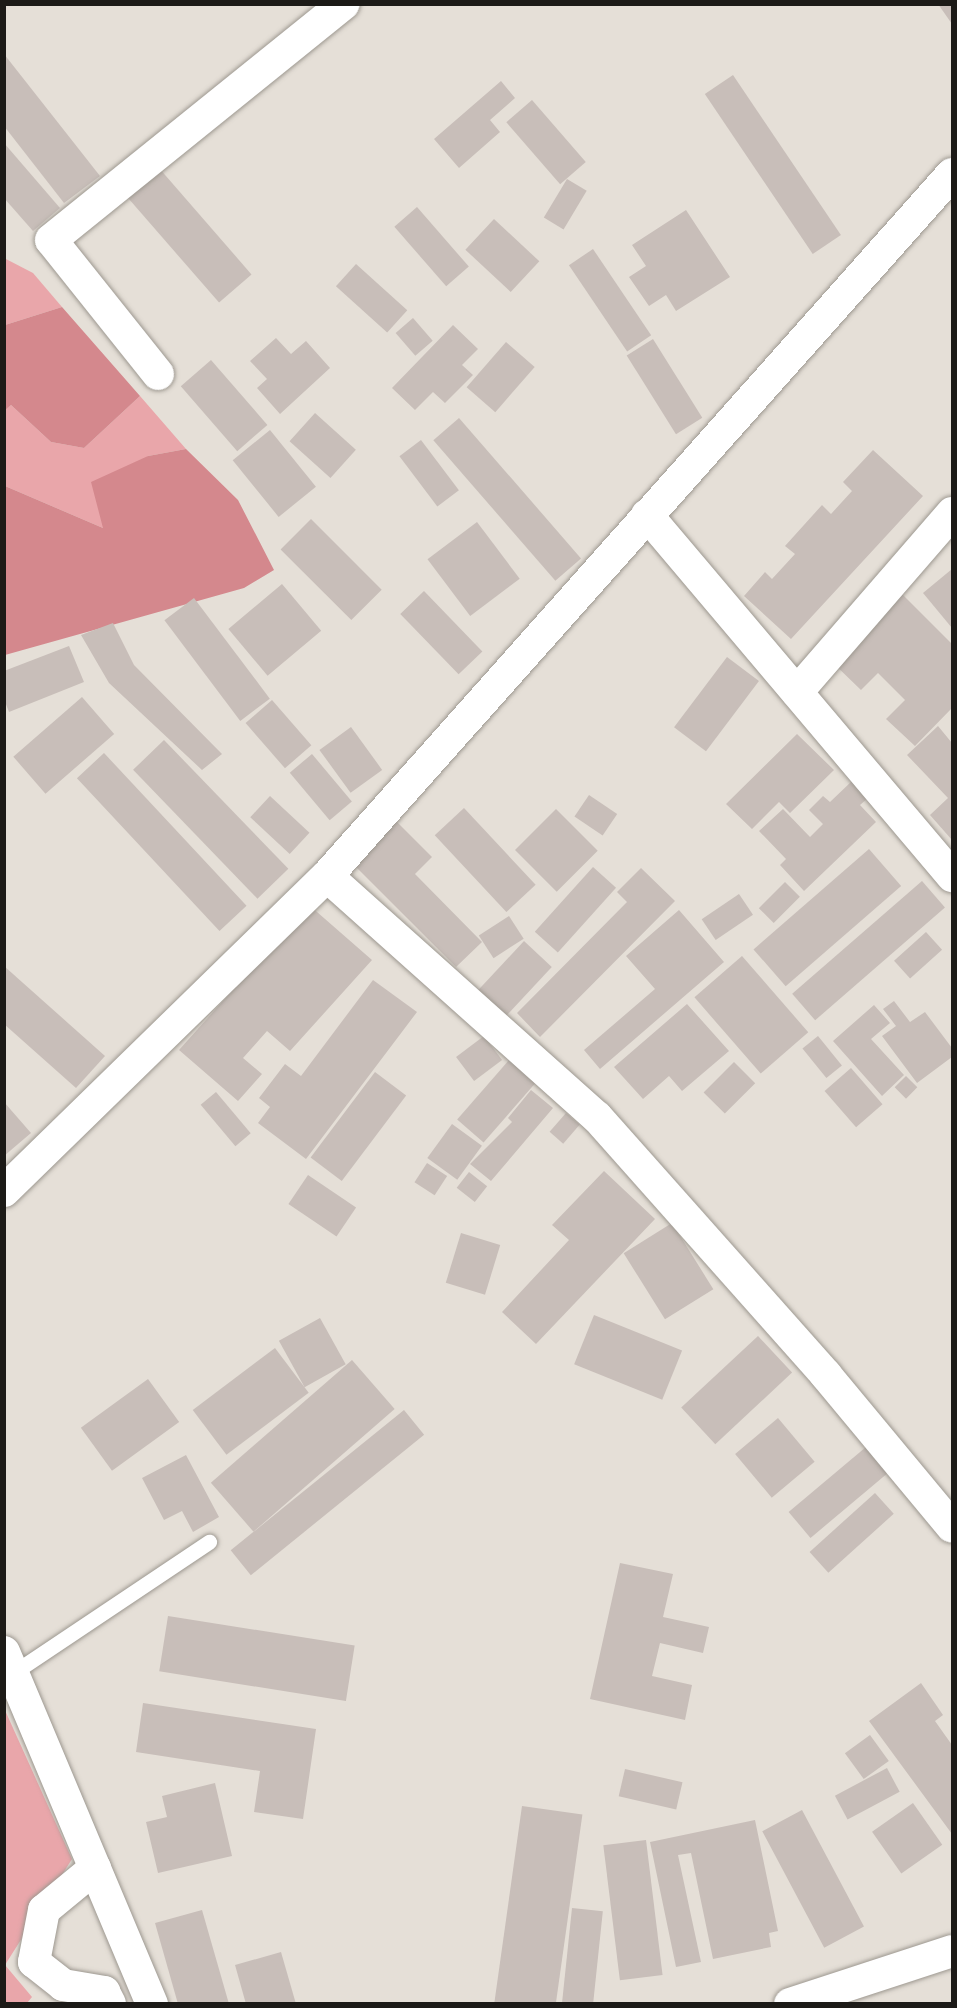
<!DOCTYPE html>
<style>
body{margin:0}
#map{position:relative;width:957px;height:2008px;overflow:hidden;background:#e5dfd7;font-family:"PT Sans",sans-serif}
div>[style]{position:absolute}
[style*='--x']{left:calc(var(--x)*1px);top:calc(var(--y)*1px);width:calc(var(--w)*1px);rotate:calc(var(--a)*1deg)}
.green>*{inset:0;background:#e9a6aa}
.forest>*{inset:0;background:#d4888d}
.building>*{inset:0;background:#c8beb9;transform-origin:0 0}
.roads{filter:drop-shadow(0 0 2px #9d9890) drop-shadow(0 0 2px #9d9890)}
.lane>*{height:15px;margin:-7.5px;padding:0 7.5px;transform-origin:7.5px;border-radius:7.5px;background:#fff}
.street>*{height:32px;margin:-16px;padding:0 16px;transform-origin:16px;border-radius:16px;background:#fff}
span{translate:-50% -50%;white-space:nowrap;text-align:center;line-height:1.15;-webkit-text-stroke:6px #fff;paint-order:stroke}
.frame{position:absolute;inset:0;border:6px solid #1c1a17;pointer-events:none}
</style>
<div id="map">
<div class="green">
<i style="clip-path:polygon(4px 258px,33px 273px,62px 307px,5px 325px)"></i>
<i style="clip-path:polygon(140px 396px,186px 449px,148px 456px,103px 528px,5px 486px,4px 410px,11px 405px,51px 442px,84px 448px)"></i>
<i style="clip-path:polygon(4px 1708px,72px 1859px,5px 1965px,32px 1997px,27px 2003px,5px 2003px)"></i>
</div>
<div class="forest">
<i style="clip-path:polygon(62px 307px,140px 396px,84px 448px,51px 442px,11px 405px,5px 410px,5px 325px)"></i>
<i style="clip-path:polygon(186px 449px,238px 500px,274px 570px,244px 588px,5px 655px,5px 486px,103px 528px,91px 482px,148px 456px)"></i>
</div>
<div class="building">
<i style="clip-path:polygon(938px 4px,952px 4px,952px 24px)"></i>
<i style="clip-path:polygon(4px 54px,100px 176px,64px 203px,4px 126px)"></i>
<i style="left:733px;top:75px;width:193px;height:34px;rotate:56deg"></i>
<i style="clip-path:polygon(501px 81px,515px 98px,490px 120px,500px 132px,459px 168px,434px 139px)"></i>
<i style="left:532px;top:100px;width:82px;height:34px;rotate:49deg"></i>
<i style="clip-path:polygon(4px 143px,60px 208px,33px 231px,4px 198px)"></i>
<i style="left:159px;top:168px;width:141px;height:43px;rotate:49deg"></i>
<i style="left:567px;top:179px;width:23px;height:45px;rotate:31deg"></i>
<i style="left:417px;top:207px;width:79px;height:30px;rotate:49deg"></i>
<i style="clip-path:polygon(686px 210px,730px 277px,676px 311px,666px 295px,649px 306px,629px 277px,646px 266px,632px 245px)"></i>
<i style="left:494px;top:219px;width:62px;height:42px;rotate:43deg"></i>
<i style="left:593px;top:249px;width:104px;height:29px;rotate:56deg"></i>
<i style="left:356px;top:264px;width:69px;height:30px;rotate:42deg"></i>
<i style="left:413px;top:318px;width:30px;height:23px;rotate:49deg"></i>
<i style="clip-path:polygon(453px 325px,478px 349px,462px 365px,473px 375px,445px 403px,433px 392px,415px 410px,392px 388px)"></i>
<i style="clip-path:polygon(276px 338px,291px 354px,306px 341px,330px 368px,280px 414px,257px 388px,267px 379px,250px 361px)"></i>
<i style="left:653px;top:339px;width:93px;height:31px;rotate:58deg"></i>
<i style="left:506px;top:342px;width:38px;height:60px;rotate:41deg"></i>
<i style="left:211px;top:360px;width:86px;height:40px;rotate:49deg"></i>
<i style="left:315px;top:413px;width:55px;height:38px;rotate:42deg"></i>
<i style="left:459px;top:418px;width:186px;height:34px;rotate:49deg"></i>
<i style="left:270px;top:430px;width:73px;height:48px;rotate:51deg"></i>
<i style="left:421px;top:440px;width:63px;height:27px;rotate:53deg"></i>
<i style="clip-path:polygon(873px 450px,923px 496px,791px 639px,744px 596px,765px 572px,772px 579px,795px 554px,785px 546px,822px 505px,831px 514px,852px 491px,843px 482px)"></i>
<i style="left:311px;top:519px;width:100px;height:43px;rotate:45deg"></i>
<i style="left:477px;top:522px;width:71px;height:62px;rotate:53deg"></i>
<i style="clip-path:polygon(952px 569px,952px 628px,923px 593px)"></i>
<i style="left:282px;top:584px;width:61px;height:70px;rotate:50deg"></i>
<i style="left:424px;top:591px;width:84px;height:33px;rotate:46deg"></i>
<i style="clip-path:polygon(900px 592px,952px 644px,952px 708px,915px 746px,886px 719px,905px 700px,878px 673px,861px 690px,831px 661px)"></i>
<i style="left:194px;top:598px;width:126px;height:37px;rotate:53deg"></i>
<i style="clip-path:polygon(113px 623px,134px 665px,222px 754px,202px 770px,109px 683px,81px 635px)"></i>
<i style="clip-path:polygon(69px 646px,84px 682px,9px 712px,4px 699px,4px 671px)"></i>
<i style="left:727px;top:657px;width:40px;height:88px;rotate:37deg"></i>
<i style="left:82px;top:697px;width:49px;height:91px;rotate:49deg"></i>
<i style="left:272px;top:700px;width:60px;height:35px;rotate:49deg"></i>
<i style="clip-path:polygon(938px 726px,952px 743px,952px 840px,930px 815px,948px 798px,907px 755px)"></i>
<i style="left:351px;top:727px;width:53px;height:39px;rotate:54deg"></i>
<i style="clip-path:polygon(797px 734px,834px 770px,790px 813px,779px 802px,752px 829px,726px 804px)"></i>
<i style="left:164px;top:740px;width:179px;height:43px;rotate:46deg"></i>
<i style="left:104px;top:753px;width:209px;height:37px;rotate:47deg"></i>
<i style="left:312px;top:754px;width:62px;height:29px;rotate:50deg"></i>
<i style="clip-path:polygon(852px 781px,868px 798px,860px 805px,876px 822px,804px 891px,780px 865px,786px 859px,759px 831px,783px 809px,810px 837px,823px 824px,809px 810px,823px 796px,830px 802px)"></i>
<i style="left:589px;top:795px;width:34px;height:26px;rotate:34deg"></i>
<i style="left:270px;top:796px;width:54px;height:29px;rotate:43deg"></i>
<i style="left:464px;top:808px;width:105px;height:40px;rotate:47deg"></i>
<i style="left:556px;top:809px;width:59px;height:58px;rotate:45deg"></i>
<i style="clip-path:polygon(390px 815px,432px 857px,415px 874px,482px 942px,456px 967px,347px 858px)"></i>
<i style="left:869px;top:849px;width:49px;height:153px;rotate:49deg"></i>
<i style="left:593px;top:867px;width:31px;height:87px;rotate:42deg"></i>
<i style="clip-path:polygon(641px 868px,675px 901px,540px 1037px,517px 1013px,627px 902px,617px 892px)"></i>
<i style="left:922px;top:881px;width:35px;height:172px;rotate:49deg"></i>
<i style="left:785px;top:882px;width:21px;height:37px;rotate:45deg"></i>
<i style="left:739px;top:894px;width:25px;height:45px;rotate:56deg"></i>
<i style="clip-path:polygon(309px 905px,372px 960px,290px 1051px,267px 1031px,243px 1058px,262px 1074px,238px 1101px,179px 1050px)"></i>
<i style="clip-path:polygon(679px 910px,724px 962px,600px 1069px,584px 1050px,655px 989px,626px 956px)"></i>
<i style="left:509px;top:916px;width:27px;height:36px;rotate:57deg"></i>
<i style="left:926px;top:932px;width:24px;height:43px;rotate:48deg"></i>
<i style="left:524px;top:941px;width:38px;height:67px;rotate:43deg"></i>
<i style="left:742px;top:956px;width:101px;height:63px;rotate:49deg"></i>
<i style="clip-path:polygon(4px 966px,105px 1056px,76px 1088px,4px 1024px)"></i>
<i style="clip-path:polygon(373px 980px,417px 1012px,306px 1159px,258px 1123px,270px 1107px,259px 1098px,285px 1064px,301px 1076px)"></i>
<i style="clip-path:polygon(894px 1001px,910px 1022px,925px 1012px,952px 1048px,952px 1057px,917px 1083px,882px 1036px,896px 1026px,883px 1009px)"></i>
<i style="clip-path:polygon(687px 1004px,729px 1051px,682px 1091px,669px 1076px,643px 1099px,614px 1067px)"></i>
<i style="clip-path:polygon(874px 1005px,890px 1023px,871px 1039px,904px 1075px,882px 1096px,833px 1041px)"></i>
<i style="left:484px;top:1036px;width:30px;height:35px;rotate:53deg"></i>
<i style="left:818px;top:1036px;width:38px;height:20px;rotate:51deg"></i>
<i style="left:509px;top:1060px;width:35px;height:79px;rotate:41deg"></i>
<i style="left:734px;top:1062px;width:30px;height:43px;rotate:45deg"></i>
<i style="left:851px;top:1068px;width:48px;height:35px;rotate:49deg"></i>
<i style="left:375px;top:1072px;width:39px;height:107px;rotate:37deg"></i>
<i style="left:906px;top:1076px;width:16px;height:16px;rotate:45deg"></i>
<i style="clip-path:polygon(531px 1090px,553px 1108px,491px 1181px,470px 1164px,512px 1122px,508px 1118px)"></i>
<i style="left:216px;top:1092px;width:54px;height:20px;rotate:50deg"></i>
<i style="clip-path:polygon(4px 1102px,31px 1133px,4px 1156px)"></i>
<i style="left:566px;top:1113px;width:18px;height:25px;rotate:41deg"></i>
<i style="left:452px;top:1124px;width:37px;height:42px;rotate:36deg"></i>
<i style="left:427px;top:1163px;width:24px;height:23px;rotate:33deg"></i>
<i style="clip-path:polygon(604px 1171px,655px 1219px,536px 1344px,502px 1312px,569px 1240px,552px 1225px)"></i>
<i style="left:469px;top:1172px;width:23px;height:20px;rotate:38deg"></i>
<i style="left:308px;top:1175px;width:58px;height:35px;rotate:34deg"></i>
<i style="left:672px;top:1223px;width:78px;height:57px;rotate:58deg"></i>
<i style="left:461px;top:1233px;width:41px;height:52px;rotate:17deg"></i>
<i style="left:594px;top:1315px;width:95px;height:53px;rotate:22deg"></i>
<i style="left:320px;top:1318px;width:53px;height:47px;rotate:61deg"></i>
<i style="left:758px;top:1336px;width:50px;height:105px;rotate:47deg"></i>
<i style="left:275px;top:1348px;width:56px;height:103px;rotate:53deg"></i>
<i style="left:352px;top:1360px;width:65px;height:187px;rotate:49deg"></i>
<i style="left:148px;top:1379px;width:53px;height:83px;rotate:54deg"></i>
<i style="left:404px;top:1410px;width:32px;height:223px;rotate:51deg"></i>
<i style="left:778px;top:1418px;width:57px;height:56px;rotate:50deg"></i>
<i style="left:866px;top:1447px;width:34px;height:101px;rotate:50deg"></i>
<i style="clip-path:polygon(186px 1455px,219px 1517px,193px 1532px,182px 1511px,164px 1520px,142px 1478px)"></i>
<i style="left:875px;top:1493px;width:28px;height:88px;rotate:48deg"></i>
<i style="clip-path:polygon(620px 1563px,673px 1574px,663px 1617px,709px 1627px,703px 1653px,660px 1643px,652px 1676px,692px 1685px,685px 1720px,590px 1699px)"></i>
<i style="left:168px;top:1616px;width:189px;height:56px;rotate:9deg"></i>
<i style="clip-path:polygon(921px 1683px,943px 1715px,935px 1721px,952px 1745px,952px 1834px,869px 1721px)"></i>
<i style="clip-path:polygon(143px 1703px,316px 1729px,303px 1819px,254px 1812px,260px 1771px,136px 1752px)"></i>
<i style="left:870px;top:1735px;width:32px;height:31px;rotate:54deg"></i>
<i style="left:887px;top:1768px;width:27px;height:59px;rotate:62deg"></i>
<i style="left:625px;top:1769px;width:59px;height:28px;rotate:13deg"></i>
<i style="clip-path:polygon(215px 1783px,232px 1856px,158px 1873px,146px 1822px,167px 1817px,162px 1796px)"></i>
<i style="left:913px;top:1803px;width:51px;height:50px;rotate:55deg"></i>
<i style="left:522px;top:1806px;width:61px;height:200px;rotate:8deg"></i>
<i style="left:802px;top:1810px;width:132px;height:45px;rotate:62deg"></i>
<i style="clip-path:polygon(755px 1820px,778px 1931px,769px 1933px,771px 1947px,713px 1959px,691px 1853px,678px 1855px,701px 1962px,676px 1967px,650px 1842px)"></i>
<i style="left:646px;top:1840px;width:136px;height:43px;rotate:83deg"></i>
<i style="left:572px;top:1908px;width:31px;height:96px;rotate:6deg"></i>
<i style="clip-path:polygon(202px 1910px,229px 2004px,178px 2004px,155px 1923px)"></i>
<i style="clip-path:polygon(281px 1952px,296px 2004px,246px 2004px,235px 1965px)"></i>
</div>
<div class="roads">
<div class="lane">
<i style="--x:13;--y:1673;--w:236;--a:-33.8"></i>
</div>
<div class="street">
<i style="--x:158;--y:374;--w:171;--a:-128.6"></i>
<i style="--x:51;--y:240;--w:376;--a:-38.9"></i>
<i style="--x:647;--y:515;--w:473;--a:49.8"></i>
<i style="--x:797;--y:692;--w:237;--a:-49.1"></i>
<i style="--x:327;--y:876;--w:362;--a:41.8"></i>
<i style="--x:597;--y:1117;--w:345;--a:48.4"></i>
<i style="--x:826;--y:1375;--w:197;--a:50.3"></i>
<i style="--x:4;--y:1191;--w:451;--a:-44.3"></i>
<i style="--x:327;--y:876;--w:940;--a:-48.32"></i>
<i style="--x:4;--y:1652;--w:382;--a:67.2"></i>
<i style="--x:95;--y:1868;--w:66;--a:140.5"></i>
<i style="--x:44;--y:1910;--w:53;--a:100.9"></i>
<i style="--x:34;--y:1962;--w:37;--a:38"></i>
<i style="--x:63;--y:1985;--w:42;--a:9.7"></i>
<i style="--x:104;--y:1992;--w:13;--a:63"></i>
<i style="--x:790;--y:2004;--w:170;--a:-18.1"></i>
</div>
</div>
<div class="frame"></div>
</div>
